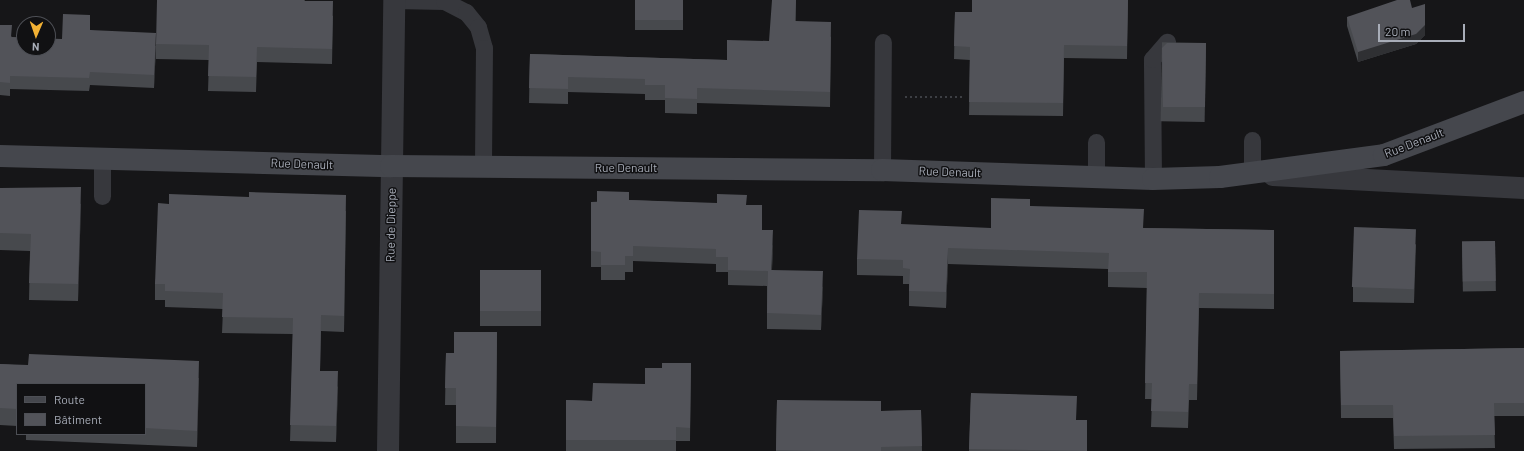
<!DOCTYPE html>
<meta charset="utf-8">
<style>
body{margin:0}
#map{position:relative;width:1524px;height:451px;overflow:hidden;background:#161618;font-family:Barlow,sans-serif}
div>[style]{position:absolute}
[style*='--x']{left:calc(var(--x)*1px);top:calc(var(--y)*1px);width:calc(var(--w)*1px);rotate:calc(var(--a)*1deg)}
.path>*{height:2.5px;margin-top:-1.25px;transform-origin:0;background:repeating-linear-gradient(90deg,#3d3f44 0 2px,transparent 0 5px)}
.service>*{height:17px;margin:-8.5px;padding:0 8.5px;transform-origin:8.5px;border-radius:8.5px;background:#37383d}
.minor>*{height:22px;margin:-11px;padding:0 11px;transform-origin:11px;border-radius:11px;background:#37383d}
.secondary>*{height:22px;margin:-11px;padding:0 11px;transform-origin:11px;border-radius:11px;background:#45474d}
.wall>*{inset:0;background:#47494d;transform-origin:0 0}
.shaded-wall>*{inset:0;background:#2f3033}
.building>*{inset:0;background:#525359;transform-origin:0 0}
span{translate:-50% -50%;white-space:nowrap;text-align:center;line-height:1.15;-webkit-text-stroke:3px #111113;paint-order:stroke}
.street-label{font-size:12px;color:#a8adb8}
.legend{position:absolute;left:16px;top:383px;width:130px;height:52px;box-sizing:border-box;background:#111113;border:1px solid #4d4f55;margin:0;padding:5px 7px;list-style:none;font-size:12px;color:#a8adb8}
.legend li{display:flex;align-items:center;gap:8px;height:20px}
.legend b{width:20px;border:1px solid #4d4f55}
.north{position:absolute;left:16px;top:16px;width:40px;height:40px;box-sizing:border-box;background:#111113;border:1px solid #4d4f55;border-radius:50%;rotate:182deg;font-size:11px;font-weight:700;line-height:16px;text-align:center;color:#a8adb8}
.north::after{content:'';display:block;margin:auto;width:14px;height:18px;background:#f2b134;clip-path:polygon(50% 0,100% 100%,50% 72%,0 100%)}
.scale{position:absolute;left:1378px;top:24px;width:87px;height:18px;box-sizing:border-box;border:2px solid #a8adb8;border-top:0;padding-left:5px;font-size:12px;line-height:14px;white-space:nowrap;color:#a8adb8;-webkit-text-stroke:3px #111113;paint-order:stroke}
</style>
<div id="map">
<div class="path">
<i style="--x:905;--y:97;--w:60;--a:0"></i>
</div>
<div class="service">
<i style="--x:394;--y:0;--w:50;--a:1.1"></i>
<i style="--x:444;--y:1;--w:25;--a:27"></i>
<i style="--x:466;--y:12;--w:19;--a:51"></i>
<i style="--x:478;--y:27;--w:22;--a:74"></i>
<i style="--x:484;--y:48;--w:119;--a:90.5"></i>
<i style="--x:1252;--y:140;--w:34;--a:90"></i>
<i style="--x:1096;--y:142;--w:35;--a:90"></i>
<i style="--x:102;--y:158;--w:38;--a:90"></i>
<i style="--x:882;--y:170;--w:128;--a:-89.6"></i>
<i style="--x:1153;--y:179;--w:120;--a:-90.5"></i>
<i style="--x:1152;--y:59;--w:23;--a:-49"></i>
</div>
<div class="minor">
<i style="--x:1273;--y:175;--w:251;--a:3"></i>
<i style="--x:388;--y:451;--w:451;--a:-89.2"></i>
</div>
<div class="secondary">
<i style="--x:0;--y:156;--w:391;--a:1.5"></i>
<i style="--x:391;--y:166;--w:491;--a:0.5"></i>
<i style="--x:882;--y:170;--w:271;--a:1.9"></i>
<i style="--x:1153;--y:179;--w:67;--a:-1.7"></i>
<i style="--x:1220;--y:177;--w:165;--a:-7.6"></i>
<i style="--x:1384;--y:155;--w:150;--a:-20.7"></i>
</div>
<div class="wall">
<i style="clip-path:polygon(305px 0,305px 1px,333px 16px,332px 64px,257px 62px,256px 92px,208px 91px,209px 60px,156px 59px,156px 44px)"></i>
<i style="left:635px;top:0;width:48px;height:30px"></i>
<i style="clip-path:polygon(796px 0,796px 21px,831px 37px,830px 107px,697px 103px,697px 114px,665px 113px,665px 100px,645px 100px,645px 94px,568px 92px,568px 104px,529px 103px,530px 54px,727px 60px,769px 41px)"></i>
<i style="clip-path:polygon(1128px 0,1127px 59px,1064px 58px,1063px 116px,969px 115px,970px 60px,954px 59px,955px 12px,972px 12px)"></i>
<i style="clip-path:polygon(1412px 8px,1425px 14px,1425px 35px,1416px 44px,1358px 62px,1347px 26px,1347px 17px)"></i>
<i style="clip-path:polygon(0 25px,12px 37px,62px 39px,90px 30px,156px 46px,154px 88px,90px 85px,89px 91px,10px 89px,10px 96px,0 95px)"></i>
<i style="left:1206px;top:43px;width:79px;height:44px;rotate:91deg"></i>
<i style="clip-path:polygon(0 188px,81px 204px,78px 301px,29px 300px,30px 251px,0 250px)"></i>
<i style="clip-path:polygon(629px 200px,747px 205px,762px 230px,773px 246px,772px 270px,823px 287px,821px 330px,767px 329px,767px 286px,728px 285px,728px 272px,716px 272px,716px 264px,633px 261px,633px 272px,625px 272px,625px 280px,601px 280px,601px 267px,591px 267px,591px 202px)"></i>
<i style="clip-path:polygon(169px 204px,346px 211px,344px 332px,321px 331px,320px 371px,338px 387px,336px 442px,290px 441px,293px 334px,222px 333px,223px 309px,165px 307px,165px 300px,155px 300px,155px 284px)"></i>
<i style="clip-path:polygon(1030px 206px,1144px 228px,1274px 230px,1274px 309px,1199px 308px,1197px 400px,1189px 400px,1188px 428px,1151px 427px,1152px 399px,1145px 399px,1147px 288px,1108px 287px,1108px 269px,948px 264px,946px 308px,909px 306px,909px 284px,903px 284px,903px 276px,857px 275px,857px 259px,991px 228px)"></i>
<i style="left:1495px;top:241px;width:50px;height:33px;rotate:89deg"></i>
<i style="clip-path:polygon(1416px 244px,1414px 303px,1353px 302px,1353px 287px)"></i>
<i style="left:480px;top:270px;width:61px;height:56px"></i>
<i style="clip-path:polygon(497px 332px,496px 443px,456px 443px,456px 405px,445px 405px,446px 353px,454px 353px)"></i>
<i style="clip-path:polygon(1524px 348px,1524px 416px,1494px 416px,1495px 448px,1394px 449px,1393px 418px,1341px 418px,1340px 351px)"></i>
<i style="clip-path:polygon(691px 363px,690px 441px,676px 441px,676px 451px,566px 451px,566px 400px,592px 401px,645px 384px,662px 368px)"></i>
<i style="clip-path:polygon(0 364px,199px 378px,197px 447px,26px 440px,26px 434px,145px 434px,145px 384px,17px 384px,17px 426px,0 425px)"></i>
<i style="clip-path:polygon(971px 393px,1076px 420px,1087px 451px,969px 451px)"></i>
<i style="clip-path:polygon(777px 400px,881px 411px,921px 410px,922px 451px,776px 451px)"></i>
</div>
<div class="shaded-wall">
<i style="clip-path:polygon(796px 0,796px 7px,795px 36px,795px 21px)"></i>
<i style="clip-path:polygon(1425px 4px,1425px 35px,1416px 44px,1358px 62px,1358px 52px)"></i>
<i style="clip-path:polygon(156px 33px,156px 46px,154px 88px,154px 75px)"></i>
<i style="clip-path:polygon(81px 187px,81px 204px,78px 301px,78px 284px)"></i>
<i style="clip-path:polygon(346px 195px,346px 211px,344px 332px,344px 316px)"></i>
<i style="clip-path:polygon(773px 230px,773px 246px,771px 286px,771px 270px)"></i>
<i style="clip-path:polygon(948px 248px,948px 264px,946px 308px,946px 292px)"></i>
<i style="clip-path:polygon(823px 271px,823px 287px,821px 330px,821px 315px)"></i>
<i style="clip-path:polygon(199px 361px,199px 378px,197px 447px,197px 431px)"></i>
<i style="clip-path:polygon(338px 371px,338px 387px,336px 442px,336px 426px)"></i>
</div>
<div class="building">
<i style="clip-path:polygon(157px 0,304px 0,304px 1px,333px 1px,332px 49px,257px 47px,256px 77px,208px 76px,209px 45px,156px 44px)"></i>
<i style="left:635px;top:0;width:48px;height:20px"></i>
<i style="clip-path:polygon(772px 0,796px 0,795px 21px,831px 22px,830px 92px,697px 88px,697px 99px,665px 98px,665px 85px,645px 85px,645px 79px,568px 77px,568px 89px,529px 88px,530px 54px,727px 60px,727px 40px,769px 41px)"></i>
<i style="clip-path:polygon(972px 0,1128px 0,1127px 46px,1064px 45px,1063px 103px,969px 102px,970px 47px,954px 46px,955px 12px,972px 12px)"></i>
<i style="clip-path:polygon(1397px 0,1410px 0,1412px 8px,1425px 4px,1425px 25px,1416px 34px,1358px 52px,1347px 17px)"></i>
<i style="clip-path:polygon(63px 14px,90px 15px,90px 30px,156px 33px,154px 75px,90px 72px,89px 78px,10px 76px,10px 83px,0 82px,0 25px,12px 25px,11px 37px,24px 38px,24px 48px,48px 48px,48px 39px,62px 39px)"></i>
<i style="clip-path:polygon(1167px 43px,1206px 43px,1205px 107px,1163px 107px,1162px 48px)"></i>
<i style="clip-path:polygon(81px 187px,78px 284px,29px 283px,31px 234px,0 233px,0 188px)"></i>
<i style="clip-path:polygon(597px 191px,629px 192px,629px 200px,717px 203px,717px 194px,747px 195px,746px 205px,762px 205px,762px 230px,773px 230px,771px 270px,823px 271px,821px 315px,767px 313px,768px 271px,728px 270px,728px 257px,716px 257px,716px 249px,633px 246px,633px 256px,625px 256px,625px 265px,601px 265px,601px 252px,591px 251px,591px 202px,597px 202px)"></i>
<i style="clip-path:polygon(249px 192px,346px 195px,344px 316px,321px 315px,320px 371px,338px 371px,336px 426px,290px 425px,293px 318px,222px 317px,223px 293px,165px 291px,165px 284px,155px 284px,158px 203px,169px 204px,169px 194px,249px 197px)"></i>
<i style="clip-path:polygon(991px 198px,1030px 199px,1030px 206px,1144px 209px,1143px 228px,1274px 230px,1274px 294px,1199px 293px,1197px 384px,1189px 384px,1188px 412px,1151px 411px,1152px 383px,1145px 383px,1147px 272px,1108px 272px,1109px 253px,948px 248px,946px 292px,909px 291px,910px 269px,903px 268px,903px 260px,857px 259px,859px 210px,902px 211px,901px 224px,991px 228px)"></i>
<i style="left:1354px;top:227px;width:62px;height:60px;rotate:2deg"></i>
<i style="left:1495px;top:241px;width:40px;height:33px;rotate:89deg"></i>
<i style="left:480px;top:270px;width:61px;height:41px"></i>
<i style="clip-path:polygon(454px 332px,497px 332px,496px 427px,456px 426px,456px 388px,445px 388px,446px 353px,454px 353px)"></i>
<i style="clip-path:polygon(1524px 348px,1524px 403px,1494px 403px,1495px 435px,1394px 436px,1393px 405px,1341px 405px,1340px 351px)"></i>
<i style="clip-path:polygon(29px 354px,199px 361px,197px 431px,145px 428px,145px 384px,17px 384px,17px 409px,0 408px,0 364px,28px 365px)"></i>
<i style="clip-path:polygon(662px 363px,691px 363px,690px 428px,676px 427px,676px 440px,566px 440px,566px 400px,592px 401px,593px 383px,645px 384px,645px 368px,662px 368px)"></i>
<i style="clip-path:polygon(971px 393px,1077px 396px,1076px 420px,1087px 420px,1087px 451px,969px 449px)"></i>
<i style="clip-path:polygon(777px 400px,881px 401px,881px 411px,921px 410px,922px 446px,881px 447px,881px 451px,816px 451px,776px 450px)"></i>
</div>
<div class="street-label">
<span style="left:1414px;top:143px;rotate:-21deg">Rue Denault</span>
<span style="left:302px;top:164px;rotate:2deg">Rue Denault</span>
<span style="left:626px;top:168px">Rue Denault</span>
<span style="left:950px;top:172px;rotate:2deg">Rue Denault</span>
<span style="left:391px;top:225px;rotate:-89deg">Rue de Dieppe</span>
</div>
<ul class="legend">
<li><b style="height:5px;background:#45474d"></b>Route</li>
<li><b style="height:11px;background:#525359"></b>Bâtiment</li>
</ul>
<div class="north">N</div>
<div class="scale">20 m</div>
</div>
